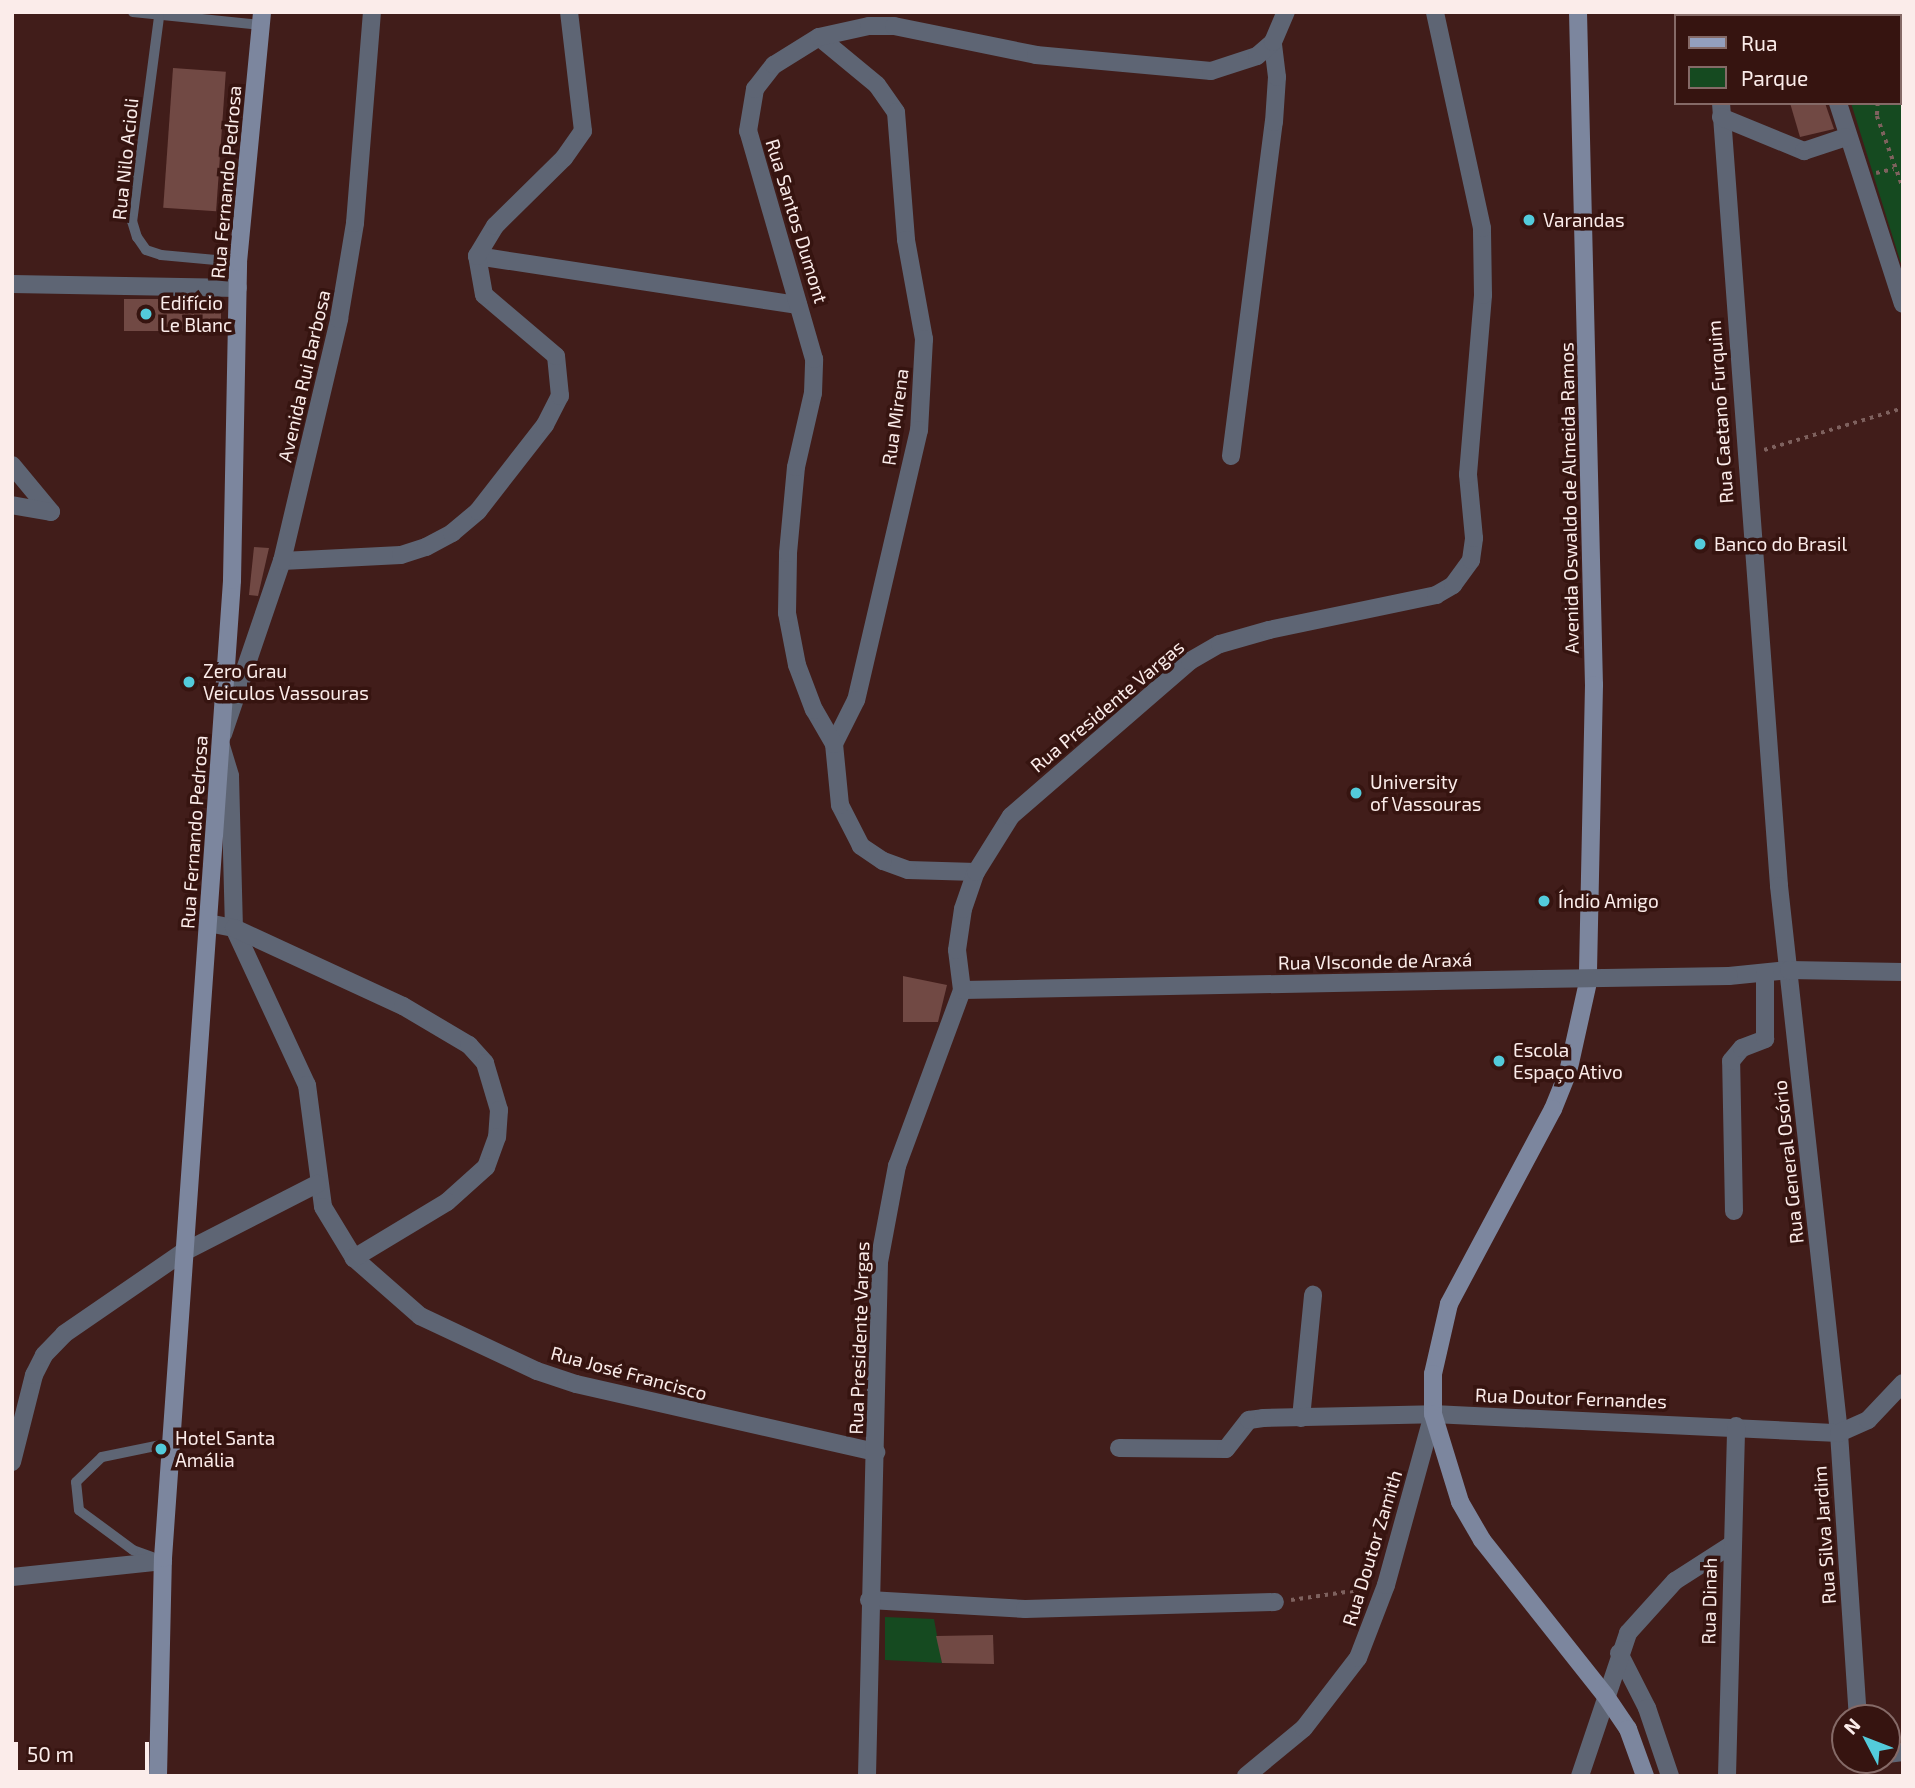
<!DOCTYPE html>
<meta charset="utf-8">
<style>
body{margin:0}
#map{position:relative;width:1915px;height:1788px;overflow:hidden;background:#411d1a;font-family:"Exo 2",sans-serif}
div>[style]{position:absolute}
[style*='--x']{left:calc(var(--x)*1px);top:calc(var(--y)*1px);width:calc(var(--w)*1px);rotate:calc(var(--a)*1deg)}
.green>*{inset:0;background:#154a20}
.building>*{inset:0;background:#714944;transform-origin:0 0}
.path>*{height:3.5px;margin-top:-1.75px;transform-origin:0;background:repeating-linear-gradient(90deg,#7e615e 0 3.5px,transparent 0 8.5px)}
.lane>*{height:10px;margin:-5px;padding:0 5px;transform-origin:5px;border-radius:5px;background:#5e6574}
.street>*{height:18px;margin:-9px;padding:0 9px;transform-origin:9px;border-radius:9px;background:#5e6574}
.secondary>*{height:18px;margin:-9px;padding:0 9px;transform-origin:9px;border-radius:9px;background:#7c869e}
.primary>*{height:18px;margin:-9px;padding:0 9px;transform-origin:9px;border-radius:9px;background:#939fbe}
.street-bridge>*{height:18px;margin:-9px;padding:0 9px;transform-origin:9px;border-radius:9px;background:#5e6574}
.dots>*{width:19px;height:19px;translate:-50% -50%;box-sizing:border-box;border:4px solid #361410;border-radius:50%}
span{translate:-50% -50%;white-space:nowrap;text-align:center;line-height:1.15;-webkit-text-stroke:7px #361410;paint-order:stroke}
.street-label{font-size:19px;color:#fbecea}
.poi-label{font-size:19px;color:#fbecea}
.left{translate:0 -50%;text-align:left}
.frame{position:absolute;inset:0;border:14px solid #fbecea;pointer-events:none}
.legend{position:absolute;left:1674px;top:14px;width:228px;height:91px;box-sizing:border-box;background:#361410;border:2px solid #856a67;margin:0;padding:9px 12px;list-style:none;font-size:21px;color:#fbecea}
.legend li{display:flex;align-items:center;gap:14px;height:35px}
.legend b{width:35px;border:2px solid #856a67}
.north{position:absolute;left:1831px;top:1704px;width:70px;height:70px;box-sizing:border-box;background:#361410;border:2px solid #856a67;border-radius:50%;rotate:312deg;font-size:19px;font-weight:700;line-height:28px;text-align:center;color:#fbecea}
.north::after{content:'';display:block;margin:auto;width:24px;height:32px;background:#53cbdb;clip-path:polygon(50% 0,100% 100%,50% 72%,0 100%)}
.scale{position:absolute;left:14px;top:1742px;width:135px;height:32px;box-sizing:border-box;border:4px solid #fbecea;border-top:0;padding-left:9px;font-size:21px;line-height:24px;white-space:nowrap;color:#fbecea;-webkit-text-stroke:5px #361410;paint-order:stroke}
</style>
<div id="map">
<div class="green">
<i style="clip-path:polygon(1899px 44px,1903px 45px,1903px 270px,1851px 103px,1899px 103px)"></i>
<i style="clip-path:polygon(885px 1617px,934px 1619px,942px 1663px,885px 1660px)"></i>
</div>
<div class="building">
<i style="left:173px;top:68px;width:53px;height:140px;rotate:4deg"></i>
<i style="clip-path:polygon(1790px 103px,1825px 103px,1834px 129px,1800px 137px)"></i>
<i style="left:221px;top:299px;width:32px;height:97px;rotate:90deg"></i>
<i style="clip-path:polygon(254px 547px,269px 548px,258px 596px,249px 595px)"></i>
<i style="clip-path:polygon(903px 976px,947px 985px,938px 1022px,903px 1022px)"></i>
<i style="clip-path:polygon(993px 1635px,994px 1664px,942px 1663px,936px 1636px)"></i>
</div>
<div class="path">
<i style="--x:1899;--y:70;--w:4;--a:-14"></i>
<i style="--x:1878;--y:103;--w:13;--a:94"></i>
<i style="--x:1877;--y:116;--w:77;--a:70.1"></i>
<i style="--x:1876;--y:173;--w:18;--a:-13"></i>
<i style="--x:1764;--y:450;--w:145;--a:-16.8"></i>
<i style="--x:1291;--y:1600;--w:76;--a:-8.3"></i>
</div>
<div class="lane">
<i style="--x:133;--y:12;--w:130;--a:5.8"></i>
<i style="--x:159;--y:17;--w:206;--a:97.5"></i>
<i style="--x:132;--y:221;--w:17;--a:73"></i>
<i style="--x:137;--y:237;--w:16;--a:55"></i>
<i style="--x:146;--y:250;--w:16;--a:18"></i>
<i style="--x:161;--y:255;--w:77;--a:5.2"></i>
<i style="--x:152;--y:1557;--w:20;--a:-160"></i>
<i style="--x:133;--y:1550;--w:67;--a:-143.5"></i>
<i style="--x:79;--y:1510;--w:28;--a:-96"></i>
<i style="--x:76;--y:1482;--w:36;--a:-44"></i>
<i style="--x:102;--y:1457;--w:69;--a:-11.6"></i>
</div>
<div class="street">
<i style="--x:1714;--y:12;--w:4;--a:76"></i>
<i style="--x:1806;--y:12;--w:4;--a:63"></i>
<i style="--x:819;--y:37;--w:75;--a:39.6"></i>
<i style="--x:877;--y:85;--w:33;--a:55"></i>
<i style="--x:896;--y:112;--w:128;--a:85.5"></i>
<i style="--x:906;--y:240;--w:101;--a:79.7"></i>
<i style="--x:924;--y:339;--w:91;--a:93.1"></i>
<i style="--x:919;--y:430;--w:277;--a:103.1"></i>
<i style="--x:856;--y:700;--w:49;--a:116.6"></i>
<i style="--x:1721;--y:103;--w:785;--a:85.76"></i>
<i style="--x:1779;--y:886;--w:550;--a:83.74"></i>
<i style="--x:1839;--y:1433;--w:286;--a:86.2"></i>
<i style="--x:1838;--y:103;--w:211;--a:72.1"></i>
<i style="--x:1721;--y:117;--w:90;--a:22.3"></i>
<i style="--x:1804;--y:151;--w:44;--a:-18.4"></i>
<i style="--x:477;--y:256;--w:325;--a:8.7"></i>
<i style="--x:12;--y:284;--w:226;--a:1"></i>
<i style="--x:1231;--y:456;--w:337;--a:-82.7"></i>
<i style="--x:1274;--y:122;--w:45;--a:-86.2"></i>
<i style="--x:1277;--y:77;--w:35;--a:-97"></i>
<i style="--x:12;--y:465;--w:61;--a:50.3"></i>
<i style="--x:51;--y:512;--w:40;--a:-170"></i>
<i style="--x:282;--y:561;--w:119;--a:-2.9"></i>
<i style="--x:401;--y:555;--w:26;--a:-18"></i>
<i style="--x:426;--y:547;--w:30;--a:-28"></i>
<i style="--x:452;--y:533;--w:34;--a:-40"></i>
<i style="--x:478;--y:511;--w:109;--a:-52.1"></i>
<i style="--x:545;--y:425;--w:33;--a:-63"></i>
<i style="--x:560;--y:396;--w:40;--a:-95.7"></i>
<i style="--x:556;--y:356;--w:94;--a:-139.7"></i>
<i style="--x:484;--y:295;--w:40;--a:-100"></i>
<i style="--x:477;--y:256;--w:35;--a:-59"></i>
<i style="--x:495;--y:226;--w:97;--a:-44.6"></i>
<i style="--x:564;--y:158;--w:33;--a:-55"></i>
<i style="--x:583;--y:131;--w:120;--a:-96.7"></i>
<i style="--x:223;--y:734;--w:183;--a:-71.2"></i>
<i style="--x:282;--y:561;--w:249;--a:-76.7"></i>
<i style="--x:339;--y:319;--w:97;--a:-80.5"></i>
<i style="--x:355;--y:223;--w:212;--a:-85.4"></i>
<i style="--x:221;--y:746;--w:31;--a:73"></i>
<i style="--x:230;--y:776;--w:152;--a:88.5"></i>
<i style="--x:234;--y:928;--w:173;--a:65.1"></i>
<i style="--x:307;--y:1085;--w:123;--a:82.5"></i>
<i style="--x:323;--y:1207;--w:60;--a:58.7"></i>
<i style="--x:354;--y:1258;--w:88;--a:41.3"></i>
<i style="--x:420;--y:1316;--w:129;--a:25.2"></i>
<i style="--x:537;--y:1371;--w:41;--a:18.4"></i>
<i style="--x:576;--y:1384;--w:308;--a:12.8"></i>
<i style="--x:976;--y:872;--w:68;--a:-178.3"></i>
<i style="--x:908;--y:870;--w:27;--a:-160"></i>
<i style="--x:883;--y:861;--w:27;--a:-146"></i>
<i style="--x:861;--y:846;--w:46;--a:-117.1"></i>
<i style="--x:840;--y:805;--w:61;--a:-95.6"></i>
<i style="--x:834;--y:744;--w:39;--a:-120"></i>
<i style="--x:814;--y:710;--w:48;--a:-110.7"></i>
<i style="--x:797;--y:665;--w:53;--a:-100.9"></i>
<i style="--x:787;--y:613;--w:60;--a:-89"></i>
<i style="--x:788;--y:553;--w:86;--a:-84.7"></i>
<i style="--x:796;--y:467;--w:76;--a:-77.1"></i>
<i style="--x:813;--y:393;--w:34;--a:-88"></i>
<i style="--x:814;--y:359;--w:237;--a:-106.1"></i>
<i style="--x:748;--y:131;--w:43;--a:-80.5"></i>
<i style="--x:755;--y:89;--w:31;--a:-52"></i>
<i style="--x:774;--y:65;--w:53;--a:-31.9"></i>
<i style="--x:819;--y:37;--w:51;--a:-12.4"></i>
<i style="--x:869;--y:26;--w:25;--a:0"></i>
<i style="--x:894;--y:26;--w:145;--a:11.5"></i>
<i style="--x:1036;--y:55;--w:176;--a:5.2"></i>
<i style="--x:1211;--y:71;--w:48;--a:-18.1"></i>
<i style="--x:1257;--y:56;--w:21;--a:-41"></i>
<i style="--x:1273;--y:42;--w:33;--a:-67"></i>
<i style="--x:208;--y:923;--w:26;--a:11"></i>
<i style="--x:234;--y:928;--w:186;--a:24.8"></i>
<i style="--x:403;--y:1006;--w:77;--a:30.6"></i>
<i style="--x:469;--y:1045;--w:24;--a:48"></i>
<i style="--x:485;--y:1063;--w:49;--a:73.4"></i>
<i style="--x:499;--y:1110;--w:27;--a:94"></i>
<i style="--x:497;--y:1137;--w:32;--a:110"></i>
<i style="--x:486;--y:1167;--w:52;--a:138.1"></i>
<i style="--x:447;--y:1202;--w:109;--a:148.9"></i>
<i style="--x:1729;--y:976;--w:60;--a:-5.7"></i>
<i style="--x:1789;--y:970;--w:114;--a:1"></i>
<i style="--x:962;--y:990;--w:579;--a:-1.09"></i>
<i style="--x:1734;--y:1211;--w:150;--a:-91.1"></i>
<i style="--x:1731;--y:1061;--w:17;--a:-50"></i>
<i style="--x:1742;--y:1048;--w:25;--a:-21"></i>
<i style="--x:1765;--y:1039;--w:65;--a:-90"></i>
<i style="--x:1301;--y:1418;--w:124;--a:-84.4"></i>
<i style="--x:1119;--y:1448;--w:107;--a:0.5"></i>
<i style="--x:1226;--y:1449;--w:37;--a:-52"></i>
<i style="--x:1249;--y:1420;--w:14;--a:-8"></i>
<i style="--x:1263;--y:1418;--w:170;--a:-1.3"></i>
<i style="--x:1433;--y:1414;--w:406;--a:2.7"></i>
<i style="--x:1839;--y:1433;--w:32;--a:-24"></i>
<i style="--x:1868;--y:1420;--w:51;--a:-46.6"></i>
<i style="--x:12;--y:1462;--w:90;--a:-75.8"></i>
<i style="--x:34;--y:1375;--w:22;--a:-63"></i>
<i style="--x:44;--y:1355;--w:29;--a:-46"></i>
<i style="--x:64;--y:1334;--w:143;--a:-34.5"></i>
<i style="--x:182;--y:1253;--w:152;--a:-27.1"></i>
<i style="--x:12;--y:1577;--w:152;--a:-6"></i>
<i style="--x:869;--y:1600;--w:156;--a:3.3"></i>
<i style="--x:1025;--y:1609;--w:250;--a:-1.6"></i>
<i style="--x:1619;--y:1653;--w:62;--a:63"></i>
<i style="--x:1647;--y:1708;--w:72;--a:71.3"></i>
<i style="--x:1887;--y:1754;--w:16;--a:-7"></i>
<i style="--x:867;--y:1776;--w:514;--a:-88.66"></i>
<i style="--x:879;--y:1262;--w:98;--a:-79.4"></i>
<i style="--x:897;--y:1166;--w:188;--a:-69.7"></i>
<i style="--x:962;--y:990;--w:40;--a:-97.1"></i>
<i style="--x:957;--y:950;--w:41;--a:-81.7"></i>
<i style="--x:963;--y:909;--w:39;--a:-71"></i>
<i style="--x:976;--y:872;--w:66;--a:-58"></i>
<i style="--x:1011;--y:816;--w:237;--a:-40.9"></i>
<i style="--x:1190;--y:661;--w:34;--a:-30"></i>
<i style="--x:1220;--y:644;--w:51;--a:-15.9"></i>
<i style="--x:1269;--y:630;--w:171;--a:-11.8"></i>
<i style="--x:1436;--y:595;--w:20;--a:-30"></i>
<i style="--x:1453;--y:585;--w:31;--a:-54"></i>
<i style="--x:1471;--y:560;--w:22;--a:-82"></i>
<i style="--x:1474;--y:538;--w:64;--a:-95.4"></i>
<i style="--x:1468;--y:474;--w:180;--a:-85.2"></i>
<i style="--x:1483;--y:295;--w:67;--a:-90.9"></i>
<i style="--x:1482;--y:228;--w:221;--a:-102.3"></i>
<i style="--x:1246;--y:1776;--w:75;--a:-39.6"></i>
<i style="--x:1304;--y:1728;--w:88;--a:-52.4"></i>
<i style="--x:1358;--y:1658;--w:78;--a:-69"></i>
<i style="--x:1386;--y:1585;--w:177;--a:-74.6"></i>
<i style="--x:1580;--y:1776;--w:151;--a:-71.4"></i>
<i style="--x:1628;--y:1633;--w:70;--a:-47.9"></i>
<i style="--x:1675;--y:1581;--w:67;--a:-32.7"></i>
<i style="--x:1727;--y:1776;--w:350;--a:-88.5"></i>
</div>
<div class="secondary">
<i style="--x:1578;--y:12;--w:673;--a:88.64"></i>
<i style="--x:1594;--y:685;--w:297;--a:91.2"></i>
<i style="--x:1588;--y:982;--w:92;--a:102.5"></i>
<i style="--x:1568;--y:1072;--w:40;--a:112"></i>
<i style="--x:1553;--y:1109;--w:221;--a:118.1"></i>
<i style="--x:1449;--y:1304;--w:72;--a:102.9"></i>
<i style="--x:1433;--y:1374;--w:40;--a:90"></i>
<i style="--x:1433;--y:1414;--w:92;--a:72.9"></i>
<i style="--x:1460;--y:1502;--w:44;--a:59.9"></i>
<i style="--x:1482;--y:1540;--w:198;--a:51.6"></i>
<i style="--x:1605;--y:1695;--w:41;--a:55.9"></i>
<i style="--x:1628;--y:1729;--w:50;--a:70.1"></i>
<i style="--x:158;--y:1776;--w:218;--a:-88.7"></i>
<i style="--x:163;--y:1558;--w:980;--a:-85.96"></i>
<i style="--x:232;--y:580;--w:318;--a:-88.9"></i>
<i style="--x:238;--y:262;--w:251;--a:-84.5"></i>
</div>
<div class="primary">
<i style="--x:1862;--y:12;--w:10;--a:24"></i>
<i style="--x:1899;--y:28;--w:4;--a:14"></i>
</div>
<div class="street-bridge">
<i style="--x:1541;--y:979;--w:188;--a:-0.9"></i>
</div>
<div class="dots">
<i style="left:1529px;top:220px;background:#53cbdb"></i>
<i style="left:146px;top:314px;background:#53cbdb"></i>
<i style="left:1700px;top:544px;background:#53cbdb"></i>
<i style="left:189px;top:682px;background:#53cbdb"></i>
<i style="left:1356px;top:793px;background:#53cbdb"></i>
<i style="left:1544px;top:901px;background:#53cbdb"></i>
<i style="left:1499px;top:1061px;background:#53cbdb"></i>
<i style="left:161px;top:1449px;background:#53cbdb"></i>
</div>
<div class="street-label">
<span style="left:125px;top:159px;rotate:-84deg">Rua Nilo Acioli</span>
<span style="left:226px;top:182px;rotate:-85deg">Rua Fernando Pedrosa</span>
<span style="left:797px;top:221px;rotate:73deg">Rua Santos Dumont</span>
<span style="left:304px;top:376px;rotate:-77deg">Avenida Rui Barbosa</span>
<span style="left:1720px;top:412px;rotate:-94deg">Rua Caetano Furquim</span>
<span style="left:895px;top:417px;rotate:-82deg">Rua Mirena</span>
<span style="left:1569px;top:498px;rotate:-91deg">Avenida Oswaldo de Almeida Ramos</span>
<span style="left:1107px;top:706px;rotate:-40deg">Rua Presidente Vargas</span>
<span style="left:194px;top:832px;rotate:-86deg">Rua Fernando Pedrosa</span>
<span style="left:1375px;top:961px;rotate:-1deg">Rua VIsconde de Araxá</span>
<span style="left:1788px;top:1162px;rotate:-96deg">Rua General Osório</span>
<span style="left:859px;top:1338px;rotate:-88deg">Rua Presidente Vargas</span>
<span style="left:629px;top:1373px;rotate:15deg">Rua José Francisco</span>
<span style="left:1571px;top:1398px;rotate:2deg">Rua Doutor Fernandes</span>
<span style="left:1824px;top:1535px;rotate:-94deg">Rua Silva Jardim</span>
<span style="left:1372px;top:1548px;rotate:-73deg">Rua Doutor Zamith</span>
<span style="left:1709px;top:1601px;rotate:-89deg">Rua Dinah</span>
</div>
<div class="poi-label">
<span class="left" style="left:1543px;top:220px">Varandas</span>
<span class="left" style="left:160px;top:314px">Edifício<br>Le Blanc</span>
<span class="left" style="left:1714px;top:544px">Banco do Brasil</span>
<span class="left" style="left:203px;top:682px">Zero Grau<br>Veiculos Vassouras</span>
<span class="left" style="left:1370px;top:793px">University<br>of Vassouras</span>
<span class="left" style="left:1558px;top:901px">Índio Amigo</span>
<span class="left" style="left:1513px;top:1061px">Escola<br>Espaço Ativo</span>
<span class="left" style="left:175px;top:1449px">Hotel Santa<br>Amália</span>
</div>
<div class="frame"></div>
<ul class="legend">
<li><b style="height:9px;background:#939fbe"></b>Rua</li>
<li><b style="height:19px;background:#154a20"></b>Parque</li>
</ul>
<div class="north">N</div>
<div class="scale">50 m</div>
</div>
